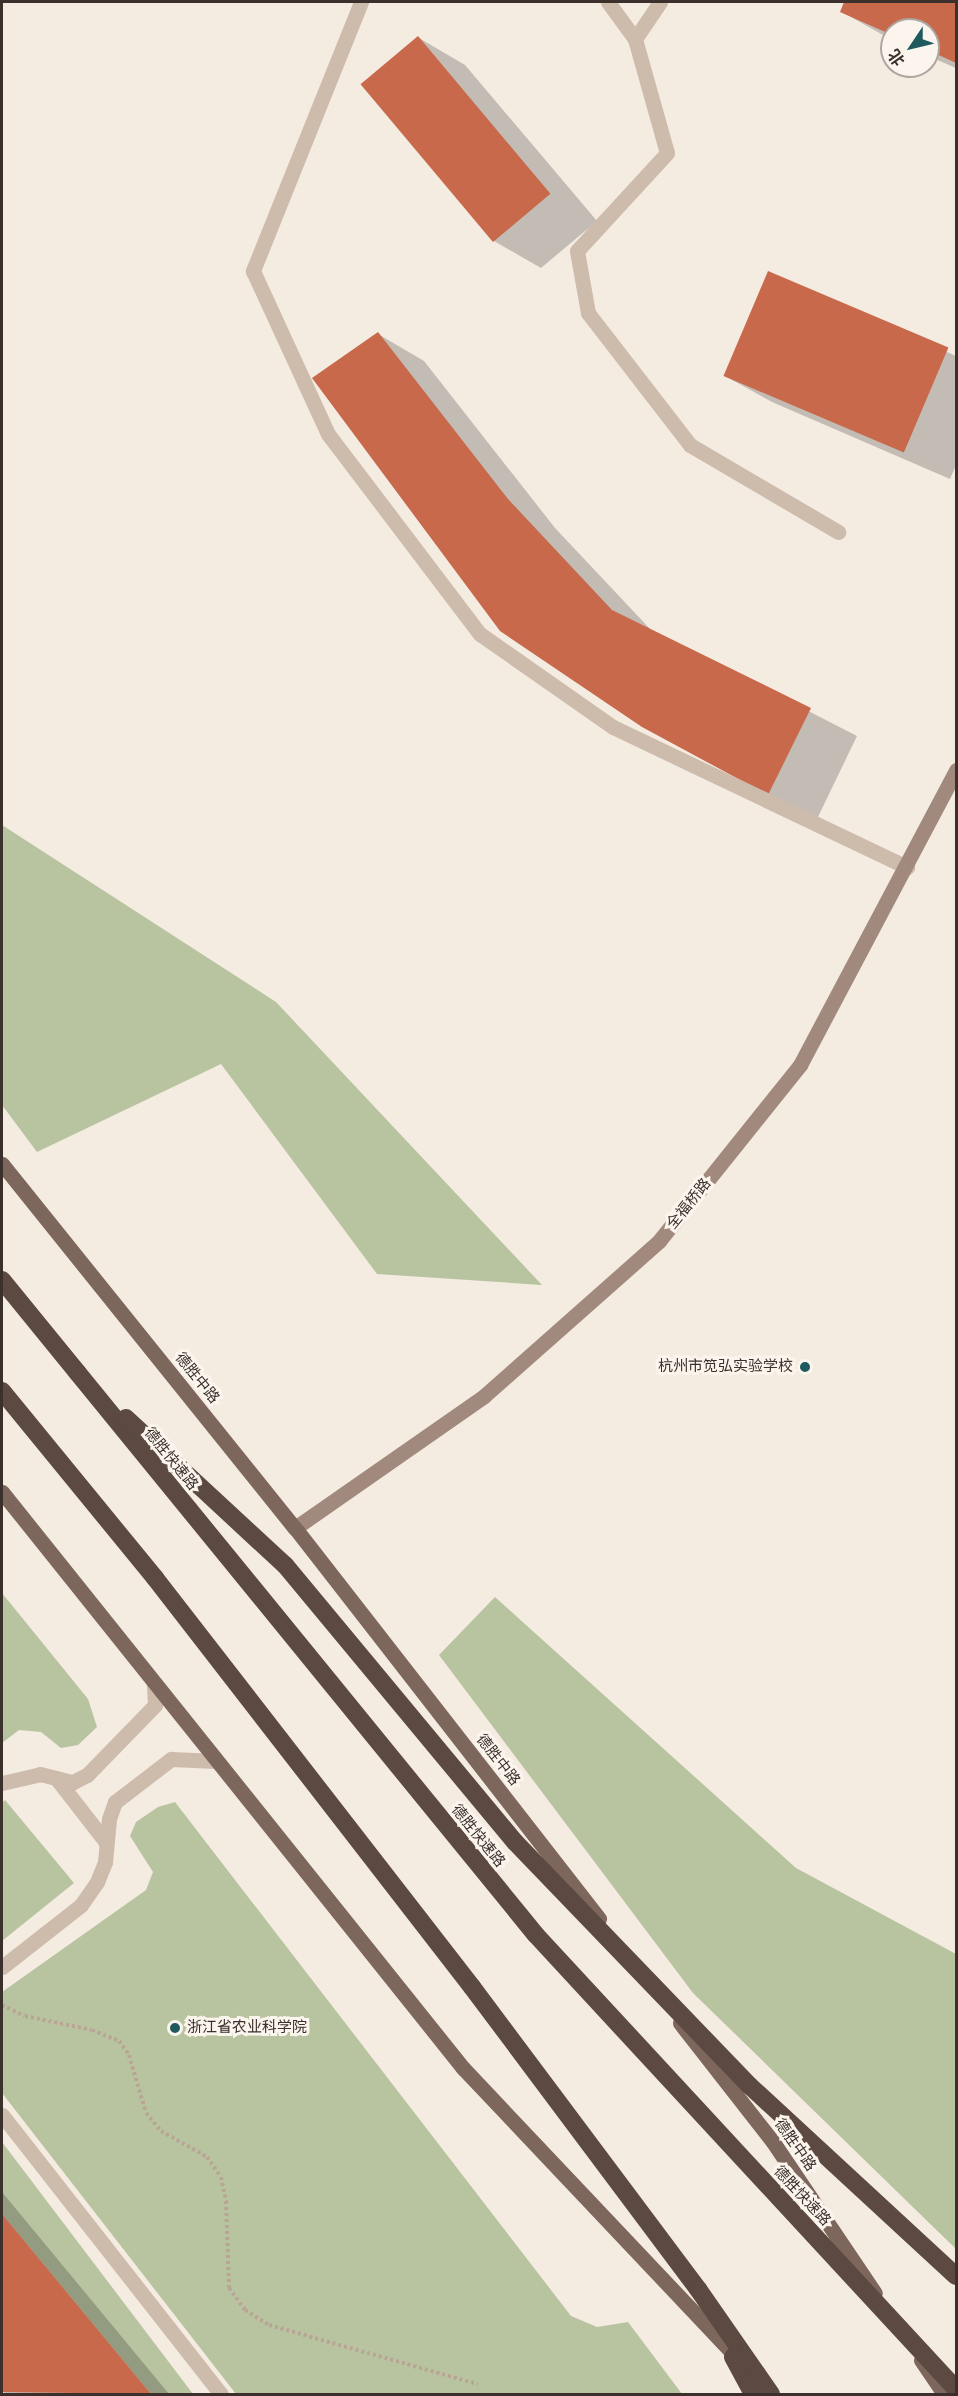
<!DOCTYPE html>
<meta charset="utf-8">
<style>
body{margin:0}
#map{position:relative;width:958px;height:2396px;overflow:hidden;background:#f4ebe1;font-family:"Varela Round","Noto Sans SC",sans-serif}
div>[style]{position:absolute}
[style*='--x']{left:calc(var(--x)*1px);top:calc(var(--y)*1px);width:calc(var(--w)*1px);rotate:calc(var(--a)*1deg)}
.green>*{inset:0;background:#b8c4a0}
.shadow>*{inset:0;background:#0003}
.building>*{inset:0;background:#c8694b;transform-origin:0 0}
.path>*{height:4px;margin-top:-2px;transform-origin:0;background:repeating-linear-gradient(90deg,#b9a596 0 3px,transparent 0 6px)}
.lane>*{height:15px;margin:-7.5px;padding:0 7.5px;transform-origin:7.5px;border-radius:7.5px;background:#cdbbac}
.street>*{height:15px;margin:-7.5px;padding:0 7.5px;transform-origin:7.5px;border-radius:7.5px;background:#cdbbac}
.secondary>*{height:15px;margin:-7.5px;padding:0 7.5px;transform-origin:7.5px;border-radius:7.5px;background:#a18a7d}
.primary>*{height:15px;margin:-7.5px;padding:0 7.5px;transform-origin:7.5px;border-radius:7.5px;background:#7d675c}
.highway>*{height:18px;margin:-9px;padding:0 9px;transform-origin:9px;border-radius:9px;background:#5c4a42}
.highway-bridge>*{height:18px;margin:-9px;padding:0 9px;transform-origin:9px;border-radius:9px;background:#5c4a42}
.dots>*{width:16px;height:16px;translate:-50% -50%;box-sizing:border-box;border:3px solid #fbf5ee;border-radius:50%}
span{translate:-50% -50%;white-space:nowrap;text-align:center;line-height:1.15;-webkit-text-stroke:6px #fbf5ee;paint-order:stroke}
.street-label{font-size:15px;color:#3b302b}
.poi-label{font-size:15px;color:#3b302b}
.right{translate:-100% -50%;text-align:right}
.left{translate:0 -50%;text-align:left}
.frame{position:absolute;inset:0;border:3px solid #3b302b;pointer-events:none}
.north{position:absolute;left:880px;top:18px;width:60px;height:60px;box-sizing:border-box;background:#fbf5ee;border:2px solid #aea6a0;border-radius:50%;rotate:235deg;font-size:16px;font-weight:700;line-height:24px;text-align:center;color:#3b302b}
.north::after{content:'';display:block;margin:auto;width:21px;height:27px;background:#1f5a5e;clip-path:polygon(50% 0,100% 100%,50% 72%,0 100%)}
</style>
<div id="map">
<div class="green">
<i style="clip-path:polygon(2px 825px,276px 1002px,542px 1285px,377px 1274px,221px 1064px,37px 1152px,2px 1105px)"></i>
<i style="clip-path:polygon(2px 1593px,88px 1699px,97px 1727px,78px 1745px,61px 1748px,41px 1732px,19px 1730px,2px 1743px)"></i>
<i style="clip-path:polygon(495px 1597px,796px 1868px,956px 1954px,956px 2249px,693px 1993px,439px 1655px)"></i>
<i style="clip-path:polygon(5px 1800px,74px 1883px,2px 1941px,2px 1803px)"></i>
<i style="clip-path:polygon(175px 1802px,571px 2316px,597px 2327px,628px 2322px,682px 2394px,236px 2394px,2px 2093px,2px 1992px,146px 1890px,153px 1872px,130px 1836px,136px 1822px,158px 1807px)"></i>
<i style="clip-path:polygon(2px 2142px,193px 2394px,151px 2394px,2px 2214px)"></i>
</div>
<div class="shadow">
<i style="clip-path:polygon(846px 2px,956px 2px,956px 68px,928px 56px,928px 30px,892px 30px,892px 40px,842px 12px)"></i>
<i style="clip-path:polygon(419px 38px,465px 65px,597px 221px,541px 268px,494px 241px)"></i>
<i style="clip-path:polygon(769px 273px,956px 356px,956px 465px,950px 479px,772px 402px,725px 376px)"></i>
<i style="clip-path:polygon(378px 334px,424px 361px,555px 528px,652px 631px,857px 736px,816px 821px,643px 726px)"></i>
<i style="clip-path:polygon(2px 2192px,169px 2394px,5px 2394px,2px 2390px)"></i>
</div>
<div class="building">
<i style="clip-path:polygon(844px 2px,956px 2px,956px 63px,928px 50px,928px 30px,892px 30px,892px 35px,840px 12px)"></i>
<i style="left:418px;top:36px;width:206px;height:75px;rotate:50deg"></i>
<i style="left:768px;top:271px;width:196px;height:114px;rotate:23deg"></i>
<i style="clip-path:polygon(378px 332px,508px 499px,612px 610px,811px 708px,768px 795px,642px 727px,500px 631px,312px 378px)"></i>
<i style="clip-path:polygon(2px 2214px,151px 2394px,2px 2392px)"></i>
</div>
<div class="path">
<i style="--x:2;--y:2005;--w:25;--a:26"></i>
<i style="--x:25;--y:2016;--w:68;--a:11.8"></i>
<i style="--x:92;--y:2030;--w:29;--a:22"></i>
<i style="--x:119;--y:2041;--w:17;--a:54"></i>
<i style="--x:129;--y:2055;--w:60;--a:73.7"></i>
<i style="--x:146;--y:2113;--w:23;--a:50"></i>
<i style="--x:161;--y:2131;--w:53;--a:29.5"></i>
<i style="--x:207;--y:2157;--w:24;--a:55"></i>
<i style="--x:221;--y:2177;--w:25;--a:78"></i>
<i style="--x:226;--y:2201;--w:87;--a:88"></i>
<i style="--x:229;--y:2288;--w:27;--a:54"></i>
<i style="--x:245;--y:2310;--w:28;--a:32"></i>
<i style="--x:269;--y:2325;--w:217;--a:15.8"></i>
</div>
<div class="lane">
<i style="--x:608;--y:2;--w:46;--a:53.9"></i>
<i style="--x:2;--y:2115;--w:355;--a:51.9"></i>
</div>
<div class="street">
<i style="--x:361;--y:2;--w:290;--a:111.9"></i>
<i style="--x:253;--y:271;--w:179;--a:65.3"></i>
<i style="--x:328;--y:434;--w:251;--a:52.8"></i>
<i style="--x:480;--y:634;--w:162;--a:35"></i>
<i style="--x:613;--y:727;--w:326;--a:25.5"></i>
<i style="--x:660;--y:2;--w:45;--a:124"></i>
<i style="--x:635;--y:39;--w:118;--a:74.3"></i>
<i style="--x:667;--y:153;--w:133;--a:132.6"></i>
<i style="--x:577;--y:251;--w:63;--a:79.9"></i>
<i style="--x:588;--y:313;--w:167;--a:52.3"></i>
<i style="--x:690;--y:445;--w:172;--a:30.4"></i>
<i style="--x:56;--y:1778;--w:80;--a:52.1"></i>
<i style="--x:2;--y:1783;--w:39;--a:-13"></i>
<i style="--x:40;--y:1774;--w:34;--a:14"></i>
<i style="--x:73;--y:1782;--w:16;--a:-27"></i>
<i style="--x:87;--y:1775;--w:98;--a:-45.8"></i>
<i style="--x:155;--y:1705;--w:22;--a:-93"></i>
<i style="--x:2;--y:1967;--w:100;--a:-38.1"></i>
<i style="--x:81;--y:1905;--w:28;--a:-55"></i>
<i style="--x:97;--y:1882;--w:22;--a:-68"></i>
<i style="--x:105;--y:1862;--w:43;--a:-84.7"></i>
<i style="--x:109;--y:1819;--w:18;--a:-71"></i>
<i style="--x:115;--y:1802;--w:71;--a:-37.5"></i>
<i style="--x:171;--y:1759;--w:45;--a:2.5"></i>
</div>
<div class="secondary">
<i style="--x:295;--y:1528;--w:231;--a:-34.9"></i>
<i style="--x:484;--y:1396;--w:234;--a:-41.5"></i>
<i style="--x:659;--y:1241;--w:226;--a:-51.3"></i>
<i style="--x:800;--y:1065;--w:334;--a:-62.1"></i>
</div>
<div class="primary">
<i style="--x:2;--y:1164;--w:467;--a:51.2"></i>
<i style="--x:295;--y:1528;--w:495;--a:52.1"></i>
<i style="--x:2;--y:1492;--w:738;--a:51.33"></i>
<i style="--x:463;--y:2068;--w:405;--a:46.6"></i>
<i style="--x:680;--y:2023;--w:151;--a:52"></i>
<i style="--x:773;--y:2142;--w:182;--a:56"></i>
<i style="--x:921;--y:2360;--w:41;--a:55.9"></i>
</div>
<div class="highway">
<i style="--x:2;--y:1280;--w:119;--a:50.8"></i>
<i style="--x:2;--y:1391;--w:242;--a:50.7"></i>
<i style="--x:155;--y:1578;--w:517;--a:52.22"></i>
<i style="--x:472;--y:1987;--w:377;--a:53.2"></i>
</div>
<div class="highway-bridge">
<i style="--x:77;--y:1372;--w:726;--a:50.81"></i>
<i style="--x:536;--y:1935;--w:618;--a:47.23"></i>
<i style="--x:126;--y:1418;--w:217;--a:42.8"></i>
<i style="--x:285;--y:1565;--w:360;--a:50.3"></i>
<i style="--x:515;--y:1842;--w:339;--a:46.1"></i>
<i style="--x:750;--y:2086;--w:280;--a:42.7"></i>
<i style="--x:698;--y:2289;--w:128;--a:55.2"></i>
<i style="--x:733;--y:2357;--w:42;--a:61.6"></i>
</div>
<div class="dots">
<i style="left:805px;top:1367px;background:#1f5a5e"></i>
<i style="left:175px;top:2028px;background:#1f5a5e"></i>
</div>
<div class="street-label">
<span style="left:689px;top:1204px;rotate:-51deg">全福桥路</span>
<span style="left:197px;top:1378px;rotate:51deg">德胜中路</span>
<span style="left:171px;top:1459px;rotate:51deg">德胜快速路</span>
<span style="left:498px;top:1760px;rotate:52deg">德胜中路</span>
<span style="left:478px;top:1836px;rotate:51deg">德胜快速路</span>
<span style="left:795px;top:2145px;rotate:55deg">德胜中路</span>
<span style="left:802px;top:2196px;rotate:47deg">德胜快速路</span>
</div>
<div class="poi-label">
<span class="right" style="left:793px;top:1367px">杭州市笕弘实验学校</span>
<span class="left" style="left:187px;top:2028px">浙江省农业科学院</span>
</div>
<div class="frame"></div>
<div class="north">北</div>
</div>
